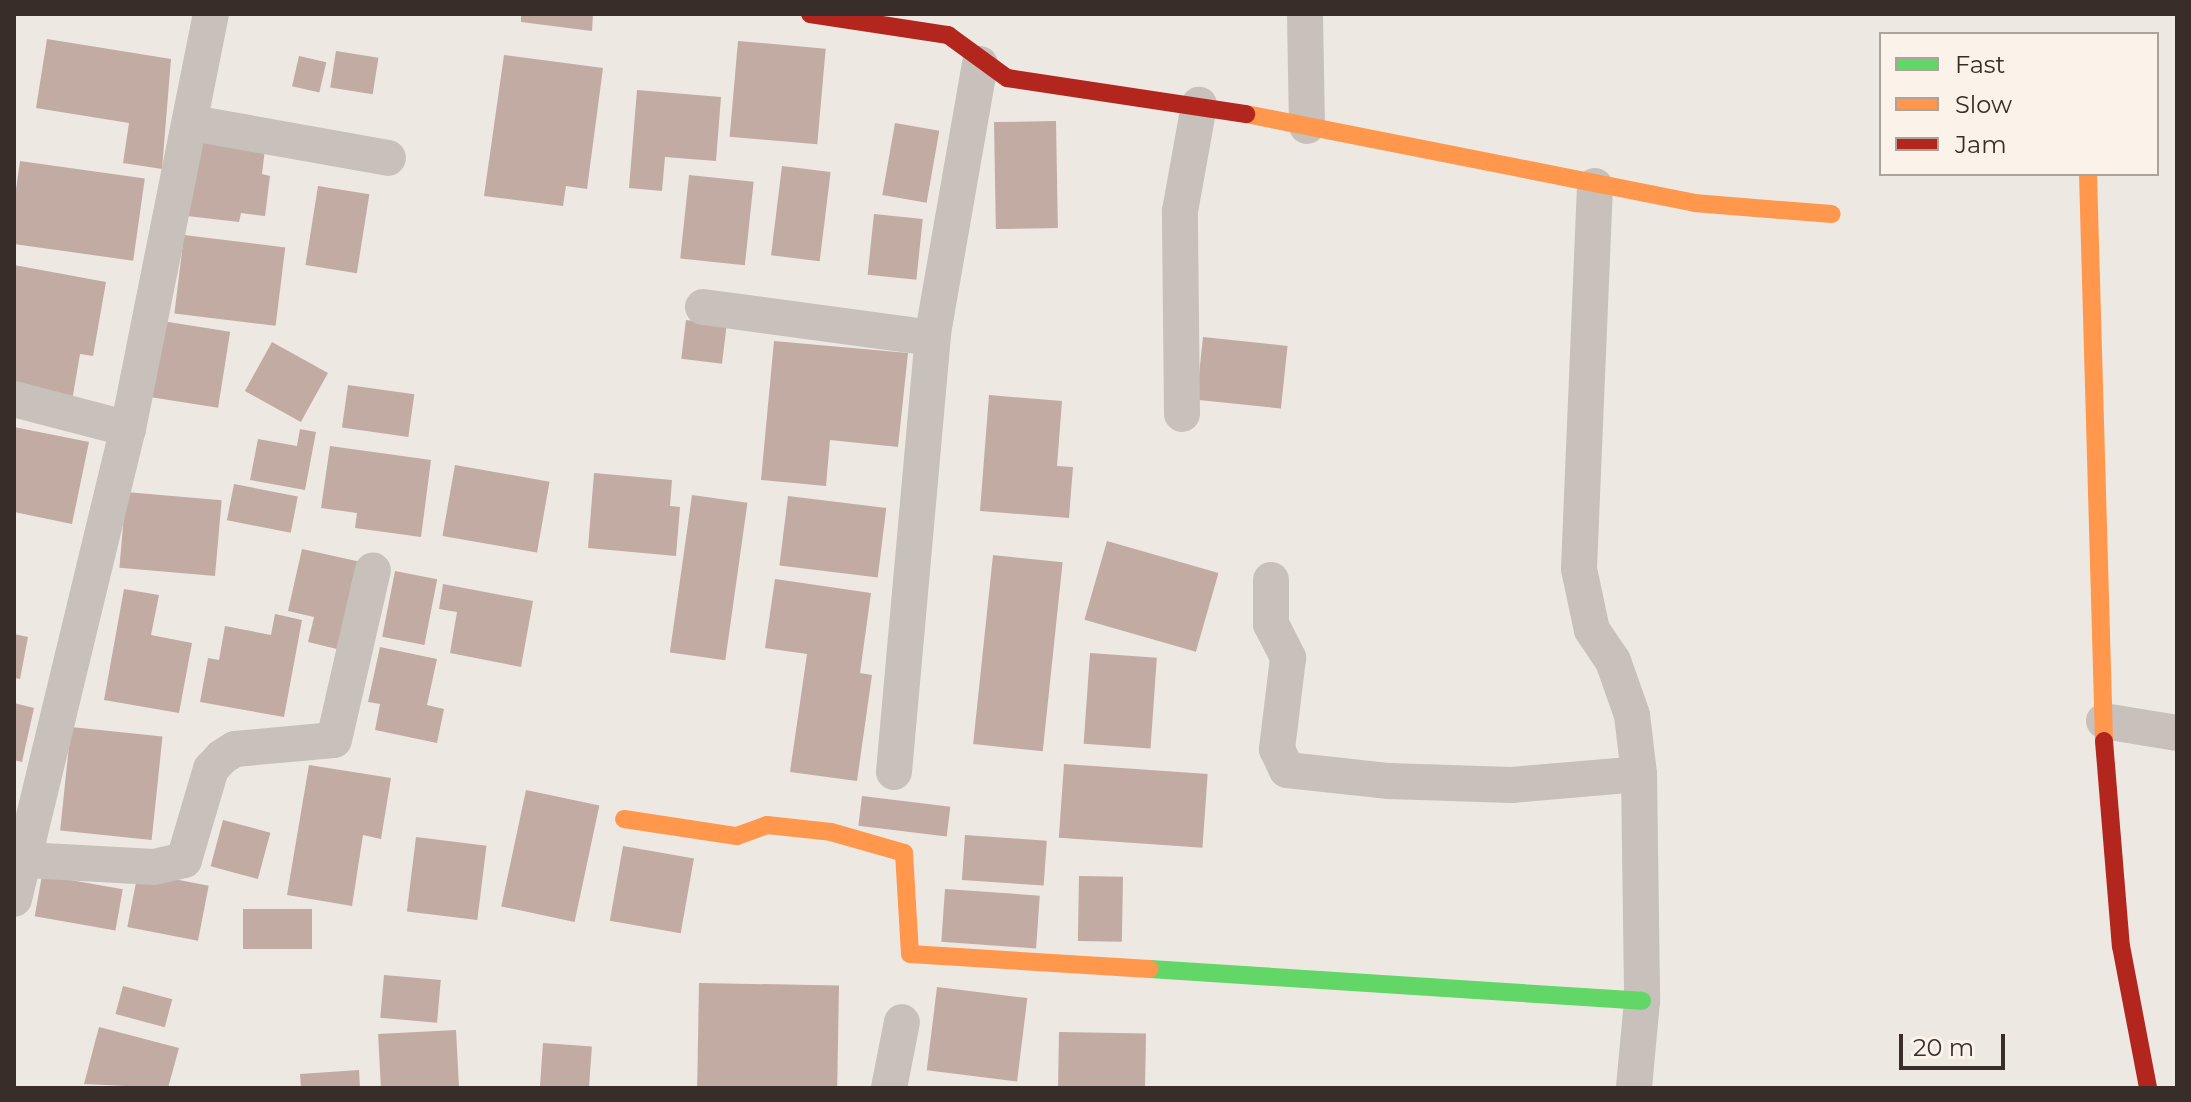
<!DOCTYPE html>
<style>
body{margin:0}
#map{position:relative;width:2191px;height:1102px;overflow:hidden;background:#eee8e2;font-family:Montserrat,sans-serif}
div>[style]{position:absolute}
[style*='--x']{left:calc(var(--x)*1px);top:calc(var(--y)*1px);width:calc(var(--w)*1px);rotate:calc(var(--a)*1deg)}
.building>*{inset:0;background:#c2aba3;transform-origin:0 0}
.street>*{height:36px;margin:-18px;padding:0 18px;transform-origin:18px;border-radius:18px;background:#c7c0bb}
.fast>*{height:18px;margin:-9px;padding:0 9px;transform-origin:9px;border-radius:9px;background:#63d668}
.slow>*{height:18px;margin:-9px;padding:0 9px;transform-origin:9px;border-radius:9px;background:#ff974d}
.jam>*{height:18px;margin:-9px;padding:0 9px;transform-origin:9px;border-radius:9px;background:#b3261e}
span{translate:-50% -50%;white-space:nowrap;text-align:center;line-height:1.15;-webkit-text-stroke:6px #fbf2ea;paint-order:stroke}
.frame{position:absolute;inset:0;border:16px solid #392d29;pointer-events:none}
.legend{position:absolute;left:1879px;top:32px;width:280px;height:144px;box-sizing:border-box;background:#fbf2ea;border:2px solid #ada39d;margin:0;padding:10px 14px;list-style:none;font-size:24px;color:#392d29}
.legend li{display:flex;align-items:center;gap:16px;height:40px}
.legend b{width:40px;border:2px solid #ada39d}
.scale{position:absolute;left:1899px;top:1034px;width:106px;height:36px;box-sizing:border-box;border:4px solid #392d29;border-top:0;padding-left:10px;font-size:24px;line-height:28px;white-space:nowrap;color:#392d29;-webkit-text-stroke:6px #fbf2ea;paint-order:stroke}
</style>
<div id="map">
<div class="building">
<i style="clip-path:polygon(521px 14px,593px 14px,592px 31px,521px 22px)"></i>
<i style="clip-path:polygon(47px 39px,171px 59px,162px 169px,123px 163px,129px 123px,36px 108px)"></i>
<i style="left:738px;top:41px;width:88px;height:96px;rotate:5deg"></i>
<i style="left:336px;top:51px;width:43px;height:37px;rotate:9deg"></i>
<i style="clip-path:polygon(504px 55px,603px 68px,587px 189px,566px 186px,563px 206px,484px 196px)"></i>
<i style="left:299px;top:56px;width:28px;height:31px;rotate:13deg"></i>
<i style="clip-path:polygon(637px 90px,721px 97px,716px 161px,665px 157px,662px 191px,629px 188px)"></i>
<i style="left:1056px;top:121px;width:107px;height:62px;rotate:89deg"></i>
<i style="left:895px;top:123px;width:45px;height:73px;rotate:10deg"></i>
<i style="clip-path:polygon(196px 140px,265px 149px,262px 174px,270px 176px,265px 216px,241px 213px,239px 222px,187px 216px)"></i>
<i style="left:20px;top:161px;width:126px;height:83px;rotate:8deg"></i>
<i style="left:782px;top:166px;width:49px;height:90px;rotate:7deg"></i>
<i style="left:689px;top:175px;width:65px;height:84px;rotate:6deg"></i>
<i style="left:318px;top:186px;width:52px;height:80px;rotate:9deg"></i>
<i style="left:874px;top:214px;width:49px;height:61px;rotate:6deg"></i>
<i style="left:184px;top:235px;width:102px;height:79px;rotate:7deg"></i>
<i style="clip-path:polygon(14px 265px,106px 282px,93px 356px,80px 354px,72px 401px,14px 391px)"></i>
<i style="left:686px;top:320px;width:41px;height:39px;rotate:7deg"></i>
<i style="left:162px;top:321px;width:69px;height:77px;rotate:9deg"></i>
<i style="left:1203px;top:337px;width:85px;height:63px;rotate:6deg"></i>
<i style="clip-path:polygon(774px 341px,908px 353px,898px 447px,830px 440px,826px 486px,761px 480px)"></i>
<i style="left:272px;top:342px;width:64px;height:56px;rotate:29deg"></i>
<i style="left:348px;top:385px;width:67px;height:43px;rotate:8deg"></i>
<i style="clip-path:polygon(989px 395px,1062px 401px,1057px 466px,1073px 467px,1069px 518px,980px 511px)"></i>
<i style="clip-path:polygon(14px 427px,89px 442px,72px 524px,14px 512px)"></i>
<i style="clip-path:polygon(300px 429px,316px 432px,305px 490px,250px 480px,258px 439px,297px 446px)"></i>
<i style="clip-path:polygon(330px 446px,431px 460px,421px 537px,355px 528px,357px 513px,321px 508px)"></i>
<i style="left:455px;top:465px;width:96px;height:72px;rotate:10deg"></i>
<i style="clip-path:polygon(594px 473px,672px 480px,670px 506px,680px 507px,676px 556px,588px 548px)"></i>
<i style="left:234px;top:484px;width:65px;height:37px;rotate:11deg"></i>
<i style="left:126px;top:492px;width:96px;height:76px;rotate:5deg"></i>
<i style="left:692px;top:495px;width:56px;height:159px;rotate:8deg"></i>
<i style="left:788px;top:496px;width:99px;height:70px;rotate:7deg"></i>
<i style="left:1107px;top:541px;width:116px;height:82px;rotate:16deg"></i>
<i style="clip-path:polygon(302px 549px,361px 562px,341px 650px,308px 642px,314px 617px,288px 611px)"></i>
<i style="left:993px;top:555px;width:70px;height:190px;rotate:6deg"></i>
<i style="left:395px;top:571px;width:43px;height:67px;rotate:11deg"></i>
<i style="clip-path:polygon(775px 579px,871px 593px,860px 673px,872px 675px,857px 781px,790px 772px,807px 654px,765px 648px)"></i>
<i style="clip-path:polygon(443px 584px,533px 601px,521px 667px,450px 653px,457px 612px,439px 609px)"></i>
<i style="clip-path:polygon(124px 589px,159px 595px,151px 635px,192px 643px,179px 713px,104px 700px)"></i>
<i style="clip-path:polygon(275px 614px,302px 620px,284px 717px,200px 702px,208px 658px,219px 660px,225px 626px,271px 635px)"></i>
<i style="clip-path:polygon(14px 634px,28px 637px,20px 679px,14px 678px)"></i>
<i style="clip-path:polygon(380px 647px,437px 659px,427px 705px,444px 709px,437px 743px,375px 730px,380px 704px,368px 702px)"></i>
<i style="left:1090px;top:653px;width:67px;height:91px;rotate:4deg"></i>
<i style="clip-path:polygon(14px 703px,34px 708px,22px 762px,14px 760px)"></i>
<i style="left:71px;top:727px;width:92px;height:104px;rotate:6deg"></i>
<i style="left:1064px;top:764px;width:144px;height:74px;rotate:4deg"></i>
<i style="clip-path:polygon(309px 765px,391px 778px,381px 839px,363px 835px,352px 906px,287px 895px)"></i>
<i style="left:526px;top:790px;width:75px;height:119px;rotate:12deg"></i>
<i style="left:862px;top:796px;width:89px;height:30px;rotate:7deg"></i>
<i style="left:223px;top:820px;width:49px;height:48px;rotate:15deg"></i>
<i style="left:965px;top:835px;width:82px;height:45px;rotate:4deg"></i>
<i style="left:416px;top:837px;width:71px;height:75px;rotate:7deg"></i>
<i style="left:623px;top:846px;width:72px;height:76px;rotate:10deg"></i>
<i style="left:138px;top:872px;width:72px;height:56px;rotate:11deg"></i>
<i style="left:42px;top:875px;width:82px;height:42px;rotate:10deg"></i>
<i style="left:1079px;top:876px;width:44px;height:65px;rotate:1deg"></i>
<i style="left:945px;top:889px;width:95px;height:53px;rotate:4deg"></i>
<i style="left:243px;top:909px;width:69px;height:40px"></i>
<i style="left:384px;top:975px;width:57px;height:43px;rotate:5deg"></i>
<i style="left:699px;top:983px;width:140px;height:105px;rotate:1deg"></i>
<i style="left:123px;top:986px;width:51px;height:29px;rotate:15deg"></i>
<i style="left:937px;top:987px;width:91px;height:84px;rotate:7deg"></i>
<i style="clip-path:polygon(99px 1027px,179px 1048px,168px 1088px,84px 1084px)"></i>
<i style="left:456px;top:1030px;width:58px;height:78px;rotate:87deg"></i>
<i style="left:1059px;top:1032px;width:87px;height:56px;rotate:1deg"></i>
<i style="left:543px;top:1043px;width:49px;height:45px;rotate:4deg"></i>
<i style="clip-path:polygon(359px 1070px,360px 1088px,301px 1088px,300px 1074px)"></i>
</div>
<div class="street">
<i style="--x:1305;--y:14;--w:112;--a:89"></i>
<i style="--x:192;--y:123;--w:199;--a:10.1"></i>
<i style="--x:1595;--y:186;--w:383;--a:92.4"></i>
<i style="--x:1579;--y:569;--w:62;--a:78"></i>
<i style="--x:1592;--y:630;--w:37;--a:56"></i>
<i style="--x:1613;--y:661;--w:57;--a:70.6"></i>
<i style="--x:1632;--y:715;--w:59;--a:83.2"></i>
<i style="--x:1639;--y:774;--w:227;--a:89.2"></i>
<i style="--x:1642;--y:1001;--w:87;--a:95.3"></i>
<i style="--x:703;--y:307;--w:223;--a:7.7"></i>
<i style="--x:924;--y:337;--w:10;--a:-24"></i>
<i style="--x:933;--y:333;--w:273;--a:-80.1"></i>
<i style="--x:14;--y:399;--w:118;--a:14.7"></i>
<i style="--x:1182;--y:414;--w:203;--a:-90.6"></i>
<i style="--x:1180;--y:211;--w:108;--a:-79.8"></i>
<i style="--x:1271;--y:580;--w:44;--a:90"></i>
<i style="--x:1271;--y:624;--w:38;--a:63"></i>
<i style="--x:1288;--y:658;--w:92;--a:96.9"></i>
<i style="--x:1277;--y:749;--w:23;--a:65"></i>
<i style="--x:1287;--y:770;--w:103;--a:6.2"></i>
<i style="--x:1389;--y:781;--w:122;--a:1.9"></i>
<i style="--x:1511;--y:785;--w:128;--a:-4.9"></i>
<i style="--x:2104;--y:721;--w:74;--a:9.3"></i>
<i style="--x:894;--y:772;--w:441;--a:-84.9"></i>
<i style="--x:26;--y:860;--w:128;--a:3.1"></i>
<i style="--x:154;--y:867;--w:31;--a:-13"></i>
<i style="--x:184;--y:860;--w:95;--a:-73.5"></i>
<i style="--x:211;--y:769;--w:16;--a:-47"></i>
<i style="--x:222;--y:757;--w:15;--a:-32"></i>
<i style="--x:235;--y:749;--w:99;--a:-5.2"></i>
<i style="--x:334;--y:740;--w:174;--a:-77.1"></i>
<i style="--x:14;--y:899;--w:484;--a:-76.4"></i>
<i style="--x:128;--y:429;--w:423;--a:-78.7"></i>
<i style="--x:889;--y:1088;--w:67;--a:-78.9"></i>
</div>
<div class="fast">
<i style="--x:1150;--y:969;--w:493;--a:3.7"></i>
</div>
<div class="slow">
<i style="--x:1246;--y:114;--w:457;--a:11.2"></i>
<i style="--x:1694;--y:203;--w:138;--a:4.6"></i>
<i style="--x:2088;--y:174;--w:567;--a:88.38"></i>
<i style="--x:624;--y:819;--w:114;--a:8.6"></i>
<i style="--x:737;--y:836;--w:32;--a:-20"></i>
<i style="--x:767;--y:825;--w:64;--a:6.2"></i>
<i style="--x:831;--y:832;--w:76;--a:16"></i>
<i style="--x:904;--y:853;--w:101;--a:86.6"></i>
<i style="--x:910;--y:954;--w:240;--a:3.6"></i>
</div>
<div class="jam">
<i style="--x:810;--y:14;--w:140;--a:8.7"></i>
<i style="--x:948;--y:35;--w:73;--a:36.1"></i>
<i style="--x:1007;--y:78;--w:242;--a:8.6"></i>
<i style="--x:2104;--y:741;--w:206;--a:85.3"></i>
<i style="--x:2121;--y:946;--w:145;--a:79.2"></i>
</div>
<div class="frame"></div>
<ul class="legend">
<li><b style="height:10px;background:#63d668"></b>Fast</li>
<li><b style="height:10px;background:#ff974d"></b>Slow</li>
<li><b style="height:10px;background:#b3261e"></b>Jam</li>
</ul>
<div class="scale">20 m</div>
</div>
